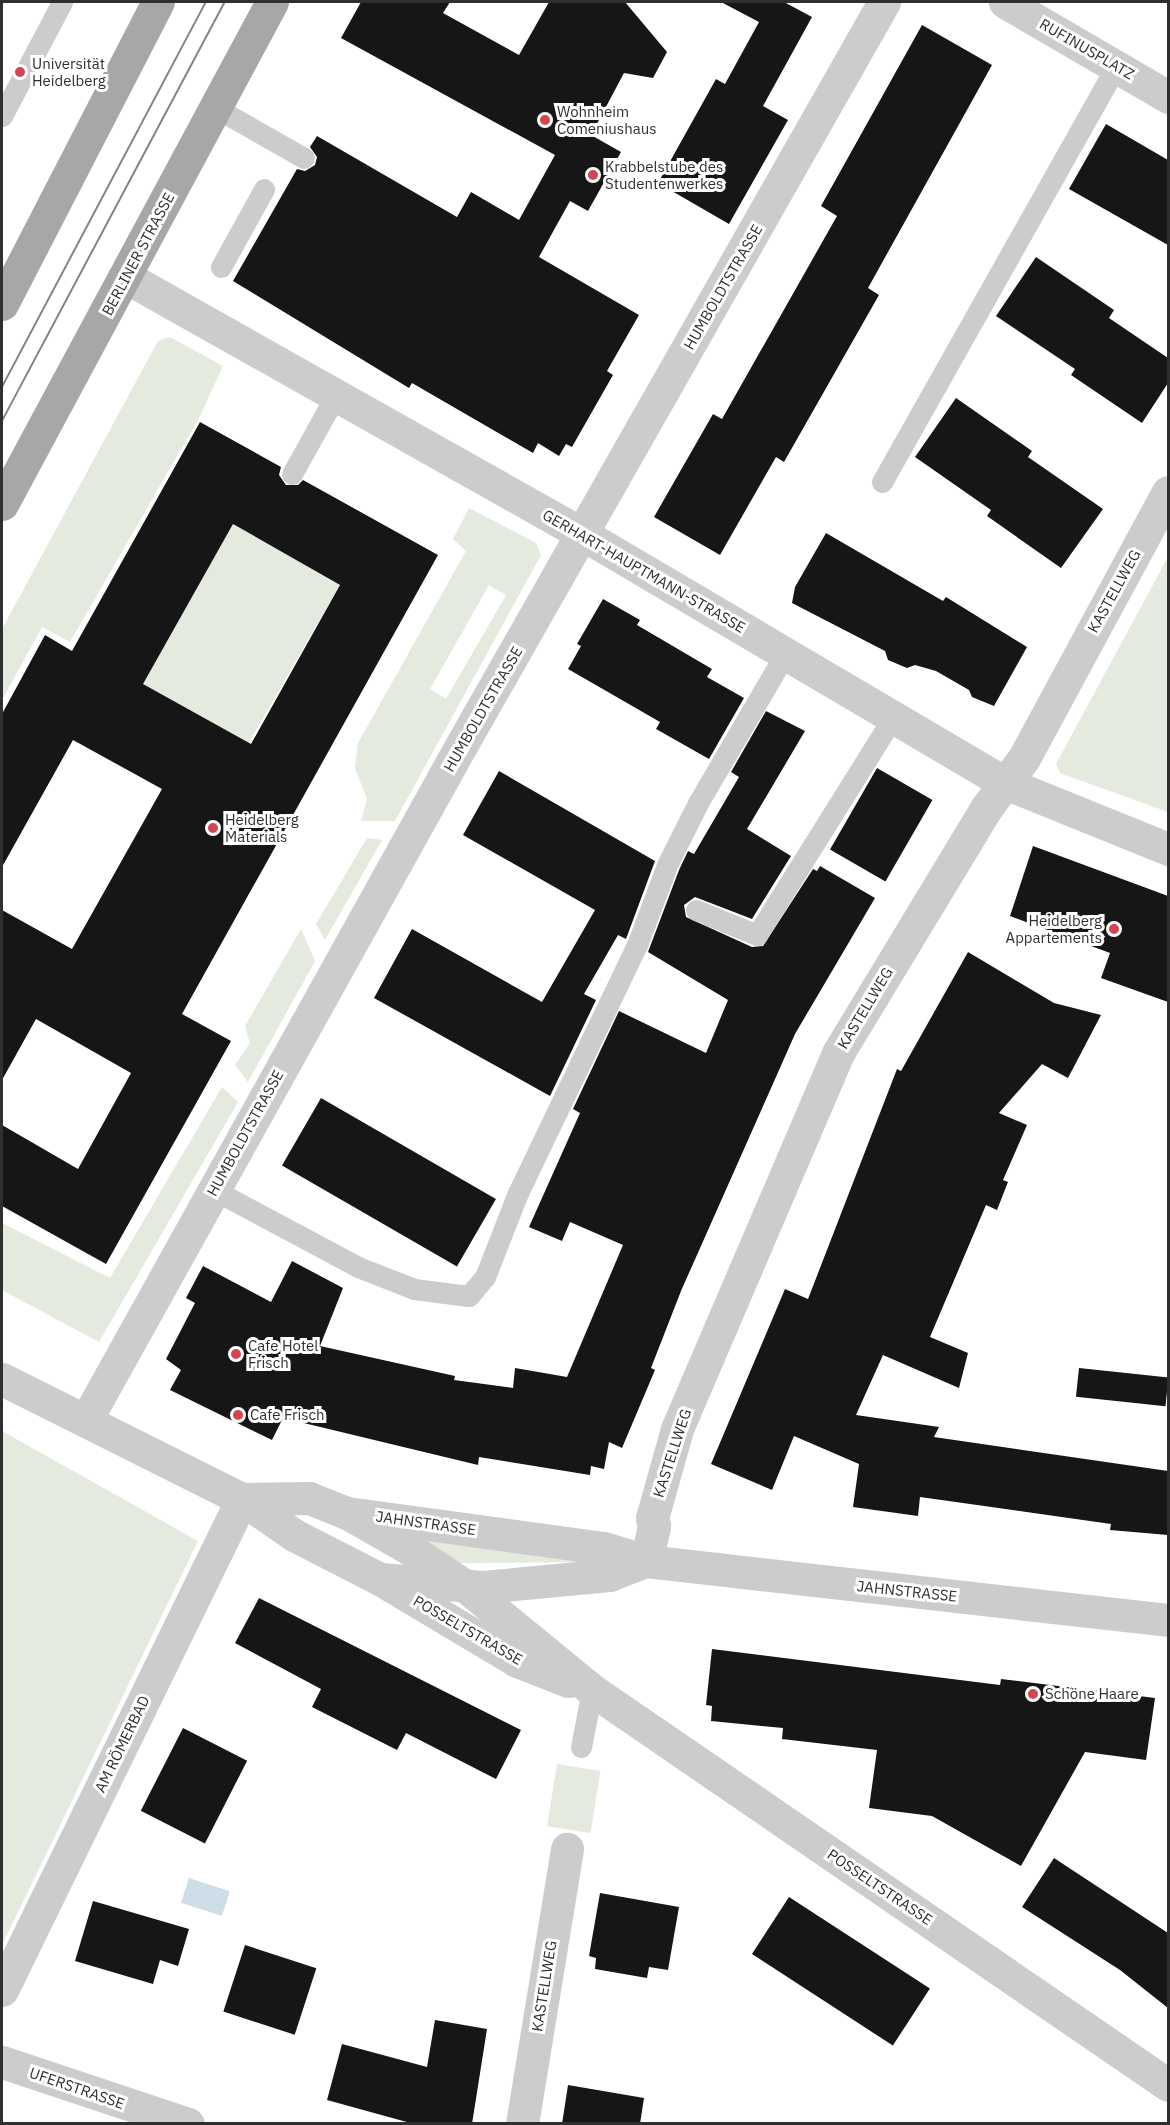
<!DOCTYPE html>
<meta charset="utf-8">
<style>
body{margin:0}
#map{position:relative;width:1170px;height:2125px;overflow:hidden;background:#fff;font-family:"IBM Plex Sans",sans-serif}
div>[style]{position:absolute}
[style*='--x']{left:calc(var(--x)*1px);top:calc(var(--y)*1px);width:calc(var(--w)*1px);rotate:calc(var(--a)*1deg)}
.green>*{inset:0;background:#e5eade;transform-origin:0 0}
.water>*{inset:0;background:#cddee8;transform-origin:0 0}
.building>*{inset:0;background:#161616;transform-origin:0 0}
.service>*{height:21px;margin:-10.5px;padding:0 10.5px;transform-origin:10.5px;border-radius:10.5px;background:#ccc}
.minor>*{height:33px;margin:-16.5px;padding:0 16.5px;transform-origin:16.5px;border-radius:16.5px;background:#ccc}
.tertiary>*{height:33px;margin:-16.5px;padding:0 16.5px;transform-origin:16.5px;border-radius:16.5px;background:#ccc}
.primary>*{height:33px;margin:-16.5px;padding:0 16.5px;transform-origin:16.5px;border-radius:16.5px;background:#a7a7a7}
.tram>*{height:1.5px;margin:-0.75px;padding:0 0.75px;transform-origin:0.75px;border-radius:0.75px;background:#848484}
.dots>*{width:16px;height:16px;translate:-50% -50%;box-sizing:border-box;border:3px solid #fff;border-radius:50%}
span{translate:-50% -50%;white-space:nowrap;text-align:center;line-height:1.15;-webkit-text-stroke:6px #fff;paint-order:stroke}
.street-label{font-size:15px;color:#2f2f2f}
.poi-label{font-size:15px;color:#2f2f2f}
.left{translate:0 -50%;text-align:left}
.right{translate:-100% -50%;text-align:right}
.frame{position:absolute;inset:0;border:3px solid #2f2f2f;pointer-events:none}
</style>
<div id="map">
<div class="green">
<i style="clip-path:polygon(170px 337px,223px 366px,199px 418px,70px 642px,42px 627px,2px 700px,2px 629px,158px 341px)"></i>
<i style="clip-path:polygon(evenodd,469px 508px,536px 543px,541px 555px,395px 821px,361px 821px,367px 799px,355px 768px,358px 743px,466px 551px,453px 539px,469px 508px,489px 585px,506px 595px,446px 699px,430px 689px,489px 585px)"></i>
<i style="left:233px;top:524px;width:123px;height:184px;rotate:30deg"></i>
<i style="clip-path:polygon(1168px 557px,1168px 812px,1060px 773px,1056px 764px)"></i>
<i style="clip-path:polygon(367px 838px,382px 840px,325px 940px,316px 924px)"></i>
<i style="clip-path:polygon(301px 929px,315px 961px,248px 1082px,235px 1065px,250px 1043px,245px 1026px)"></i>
<i style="clip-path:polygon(222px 1087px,238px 1102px,99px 1342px,2px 1290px,2px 1223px,110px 1278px)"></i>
<i style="clip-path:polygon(2px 1431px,198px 1541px,2px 1945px)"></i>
<i style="clip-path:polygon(417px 1540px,607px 1562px,452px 1563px)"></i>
<i style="left:557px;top:1764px;width:44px;height:63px;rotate:9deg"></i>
</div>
<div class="water">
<i style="left:189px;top:1878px;width:43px;height:26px;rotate:18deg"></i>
</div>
<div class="building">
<i style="clip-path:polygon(361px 2px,450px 2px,443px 13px,519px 55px,549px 2px,625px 2px,667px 52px,653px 78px,624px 73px,591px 135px,621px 152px,588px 211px,570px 201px,539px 257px,639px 315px,607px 371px,613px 375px,572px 447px,566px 444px,559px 456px,538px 443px,533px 453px,412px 383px,409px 388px,233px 281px,297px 169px,305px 171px,315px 165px,317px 157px,310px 147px,317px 136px,457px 217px,471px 192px,519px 220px,555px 155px,341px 38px)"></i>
<i style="clip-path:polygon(721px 2px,784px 2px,812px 17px,763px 106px,788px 120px,729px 224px,658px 183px,716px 79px,725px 84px,759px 22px)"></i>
<i style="clip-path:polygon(922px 25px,992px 65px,868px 288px,879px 295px,784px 462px,776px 457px,720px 555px,654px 517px,713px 414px,722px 419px,837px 216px,821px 206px)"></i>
<i style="clip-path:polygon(1106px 124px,1168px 160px,1168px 245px,1069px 189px)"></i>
<i style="clip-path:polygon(1036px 257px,1114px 310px,1109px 318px,1168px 358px,1168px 383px,1142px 423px,1071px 375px,1075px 369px,996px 316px)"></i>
<i style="clip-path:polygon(956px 398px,1032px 451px,1028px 457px,1103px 509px,1061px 568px,987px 516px,991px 510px,915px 457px)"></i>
<i style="clip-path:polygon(evenodd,200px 422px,281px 467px,279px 475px,286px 485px,298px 485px,303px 480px,438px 555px,182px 1014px,231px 1041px,106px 1264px,2px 1206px,2px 1125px,78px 1169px,131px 1073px,36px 1019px,2px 1080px,2px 910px,72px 949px,162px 789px,73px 740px,2px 867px,2px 714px,45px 635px,72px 651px,200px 422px,233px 524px,340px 585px,251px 744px,143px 684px,233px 524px)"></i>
<i style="clip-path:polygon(826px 533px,943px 601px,946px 597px,1027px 647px,994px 706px,972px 697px,969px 690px,936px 671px,915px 665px,907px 668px,888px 660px,885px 651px,792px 603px,795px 587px)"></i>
<i style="clip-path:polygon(603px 599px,640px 620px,637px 625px,712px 669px,707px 677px,744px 698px,709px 759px,656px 729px,660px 722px,568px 669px,581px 646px,577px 644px)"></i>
<i style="clip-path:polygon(766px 711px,805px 731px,747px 829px,791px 856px,752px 919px,695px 897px,684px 905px,686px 917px,752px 947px,763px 946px,813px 869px,817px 871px,820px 866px,875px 898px,795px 1034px,681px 1291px,651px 1368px,655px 1370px,622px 1448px,609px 1442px,604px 1469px,591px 1466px,590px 1475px,479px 1457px,478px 1465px,283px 1418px,272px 1440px,170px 1390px,181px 1370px,166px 1359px,195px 1303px,186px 1298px,203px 1266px,271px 1302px,292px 1261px,343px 1288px,320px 1346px,455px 1376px,454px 1380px,513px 1388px,515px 1368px,567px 1377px,623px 1245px,570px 1222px,562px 1241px,529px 1227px,580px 1113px,573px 1109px,619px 1011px,706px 1053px,728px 1000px,648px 952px,679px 870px,688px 851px,694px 854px,739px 777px,731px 772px)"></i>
<i style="left:877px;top:768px;width:64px;height:94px;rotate:30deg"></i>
<i style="clip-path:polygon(499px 771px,655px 861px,626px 939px,618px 935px,584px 994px,596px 1000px,550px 1096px,374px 998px,412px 929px,542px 1002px,595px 910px,463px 835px)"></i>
<i style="clip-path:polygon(1033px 846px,1168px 896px,1168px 1002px,1101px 978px,1110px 953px,1010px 916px)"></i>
<i style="clip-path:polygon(968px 952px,1054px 1003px,1101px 1015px,1068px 1078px,1042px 1064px,999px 1113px,1027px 1125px,1003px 1180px,1008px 1182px,997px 1210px,986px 1205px,930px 1337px,968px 1353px,959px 1388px,883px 1355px,856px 1415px,939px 1427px,934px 1437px,1168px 1471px,1168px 1535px,1110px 1530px,1111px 1524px,920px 1497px,918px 1516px,853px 1507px,859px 1464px,794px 1436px,772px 1490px,711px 1464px,785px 1289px,808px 1299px,897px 1069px,901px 1071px)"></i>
<i style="left:321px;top:1098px;width:202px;height:78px;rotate:30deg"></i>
<i style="left:1079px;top:1368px;width:90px;height:29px;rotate:6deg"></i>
<i style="clip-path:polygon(259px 1598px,521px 1730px,496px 1779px,406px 1733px,397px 1750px,312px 1707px,321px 1689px,235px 1643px)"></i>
<i style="clip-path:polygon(712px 1649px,1000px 1685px,1001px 1679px,1155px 1698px,1146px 1760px,1085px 1752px,1021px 1866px,932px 1816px,869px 1808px,877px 1750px,782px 1739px,783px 1728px,711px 1721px,712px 1706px,706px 1705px)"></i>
<i style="left:183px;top:1728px;width:72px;height:93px;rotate:27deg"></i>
<i style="clip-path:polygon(1054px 1858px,1168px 1933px,1168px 2008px,1120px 1970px,1022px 1907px)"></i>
<i style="clip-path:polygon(600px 1893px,679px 1907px,668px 1970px,649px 1967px,647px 1978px,595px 1969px,596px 1958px,589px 1956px)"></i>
<i style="left:789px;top:1897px;width:168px;height:68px;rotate:33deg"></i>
<i style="clip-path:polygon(93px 1901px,189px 1929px,178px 1966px,160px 1960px,153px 1984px,75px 1961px)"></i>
<i style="left:245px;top:1945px;width:75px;height:70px;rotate:18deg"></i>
<i style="clip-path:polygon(435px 2020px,487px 2029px,472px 2124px,414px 2124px,327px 2100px,342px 2044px,427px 2067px)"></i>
<i style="clip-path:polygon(568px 2085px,644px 2098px,640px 2124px,562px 2124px)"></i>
</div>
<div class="service">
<i style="--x:216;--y:108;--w:101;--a:29.6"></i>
<i style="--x:2;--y:116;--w:129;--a:-62.2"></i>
<i style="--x:221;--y:267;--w:89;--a:-61.1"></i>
<i style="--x:292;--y:474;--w:90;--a:-60.9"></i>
<i style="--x:882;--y:482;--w:477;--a:-60.6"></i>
<i style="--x:696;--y:910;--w:66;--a:22.3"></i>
<i style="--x:757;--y:935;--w:257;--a:-58"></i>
<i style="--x:214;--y:1190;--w:163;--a:28.1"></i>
<i style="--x:358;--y:1267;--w:60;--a:21.4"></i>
<i style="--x:414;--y:1289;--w:55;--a:7.3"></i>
<i style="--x:469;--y:1296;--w:25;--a:-50"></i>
<i style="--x:485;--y:1277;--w:90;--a:-68.6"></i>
<i style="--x:518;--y:1193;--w:275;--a:-64.4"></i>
<i style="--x:637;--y:945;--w:85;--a:-69.4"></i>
<i style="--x:667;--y:865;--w:69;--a:-63.4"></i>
<i style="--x:698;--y:803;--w:173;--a:-59.7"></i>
<i style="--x:581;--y:1747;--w:58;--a:-79.1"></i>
</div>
<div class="minor">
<i style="--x:1005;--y:2;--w:189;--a:30.2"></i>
<i style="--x:126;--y:277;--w:526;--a:29.39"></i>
<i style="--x:584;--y:535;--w:489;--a:30.5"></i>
<i style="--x:1005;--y:783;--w:176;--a:22"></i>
<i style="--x:86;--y:1420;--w:774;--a:-60.92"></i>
<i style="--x:462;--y:744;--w:854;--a:-60.37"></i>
<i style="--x:347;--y:1513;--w:259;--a:7.8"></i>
<i style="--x:604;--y:1548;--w:44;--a:17.2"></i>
<i style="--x:646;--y:1561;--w:525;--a:6.45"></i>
<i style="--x:646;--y:1561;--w:36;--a:-77"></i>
<i style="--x:654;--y:1526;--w:8;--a:-104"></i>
<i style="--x:652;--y:1518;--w:92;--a:-74.3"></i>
<i style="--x:677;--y:1429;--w:409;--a:-66.8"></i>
<i style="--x:838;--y:1053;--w:288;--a:-58.8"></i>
<i style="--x:987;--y:807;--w:61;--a:-52.9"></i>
<i style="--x:1024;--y:758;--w:302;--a:-61.6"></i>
<i style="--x:380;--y:1579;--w:103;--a:4.4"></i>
<i style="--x:483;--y:1587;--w:127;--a:-5.4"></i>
<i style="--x:609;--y:1575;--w:40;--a:-21"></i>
<i style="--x:2;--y:1990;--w:547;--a:-63.95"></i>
<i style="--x:2;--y:2062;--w:196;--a:18.4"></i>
<i style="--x:522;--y:2124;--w:279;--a:-80.7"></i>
</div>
<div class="tertiary">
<i style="--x:2;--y:1379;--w:268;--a:26.6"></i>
<i style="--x:242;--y:1499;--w:63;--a:34.7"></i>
<i style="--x:294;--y:1535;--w:97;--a:27.1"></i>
<i style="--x:380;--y:1579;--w:160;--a:30.9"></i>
<i style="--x:517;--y:1661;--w:55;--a:21.4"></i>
<i style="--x:242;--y:1499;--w:67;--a:-0.9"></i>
<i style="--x:309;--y:1498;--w:41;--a:21.5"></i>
<i style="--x:347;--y:1513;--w:67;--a:29.6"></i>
<i style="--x:405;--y:1546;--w:71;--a:33.5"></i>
<i style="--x:464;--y:1585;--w:166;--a:39.4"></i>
<i style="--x:592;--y:1690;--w:698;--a:34.44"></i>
</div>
<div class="primary">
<i style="--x:2;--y:304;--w:340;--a:-62.7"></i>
<i style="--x:2;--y:504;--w:570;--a:-61.73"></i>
</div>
<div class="tram">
<i style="--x:2;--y:387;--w:436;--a:-62.1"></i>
<i style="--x:2;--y:421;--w:475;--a:-62"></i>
</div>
<div class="dots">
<i style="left:20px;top:72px;background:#d14652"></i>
<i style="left:545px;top:120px;background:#d14652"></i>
<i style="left:593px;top:175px;background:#d14652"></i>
<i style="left:213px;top:828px;background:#d14652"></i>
<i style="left:1114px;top:929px;background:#d14652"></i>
<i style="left:236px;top:1354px;background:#d14652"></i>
<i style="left:238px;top:1415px;background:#d14652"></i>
<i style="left:1033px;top:1694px;background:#d14652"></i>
</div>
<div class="street-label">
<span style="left:1087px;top:49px;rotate:30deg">RUFINUSPLATZ</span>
<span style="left:138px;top:254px;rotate:-62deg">BERLINER STRASSE</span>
<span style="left:723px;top:287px;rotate:-60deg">HUMBOLDTSTRASSE</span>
<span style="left:644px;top:571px;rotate:30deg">GERHART-HAUPTMANN-STRASSE</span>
<span style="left:1114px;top:591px;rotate:-61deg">KASTELLWEG</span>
<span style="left:483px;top:709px;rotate:-60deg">HUMBOLDTSTRASSE</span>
<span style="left:865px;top:1008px;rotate:-59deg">KASTELLWEG</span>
<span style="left:245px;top:1133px;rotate:-61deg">HUMBOLDTSTRASSE</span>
<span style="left:672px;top:1453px;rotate:-72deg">KASTELLWEG</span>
<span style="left:426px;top:1523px;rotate:8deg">JAHNSTRASSE</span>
<span style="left:907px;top:1591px;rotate:6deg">JAHNSTRASSE</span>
<span style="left:468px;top:1630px;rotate:30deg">POSSELTSTRASSE</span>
<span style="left:122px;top:1744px;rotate:-64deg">AM RÖMERBAD</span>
<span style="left:880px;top:1887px;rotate:34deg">POSSELTSTRASSE</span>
<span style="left:544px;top:1986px;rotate:-81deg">KASTELLWEG</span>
<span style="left:77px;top:2088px;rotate:19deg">UFERSTRASSE</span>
</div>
<div class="poi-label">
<span class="left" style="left:32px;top:72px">Universität<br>Heidelberg</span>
<span class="left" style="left:557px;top:120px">Wohnheim<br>Comeniushaus</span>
<span class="left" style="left:605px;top:175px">Krabbelstube des<br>Studentenwerkes</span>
<span class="left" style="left:225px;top:828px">Heidelberg<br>Materials</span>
<span class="right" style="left:1102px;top:929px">Heidelberg<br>Appartements</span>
<span class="left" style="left:248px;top:1354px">Cafe Hotel<br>Frisch</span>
<span class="left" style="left:250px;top:1415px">Cafe Frisch</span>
<span class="left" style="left:1045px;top:1694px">Schöne Haare</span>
</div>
<div class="frame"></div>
</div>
